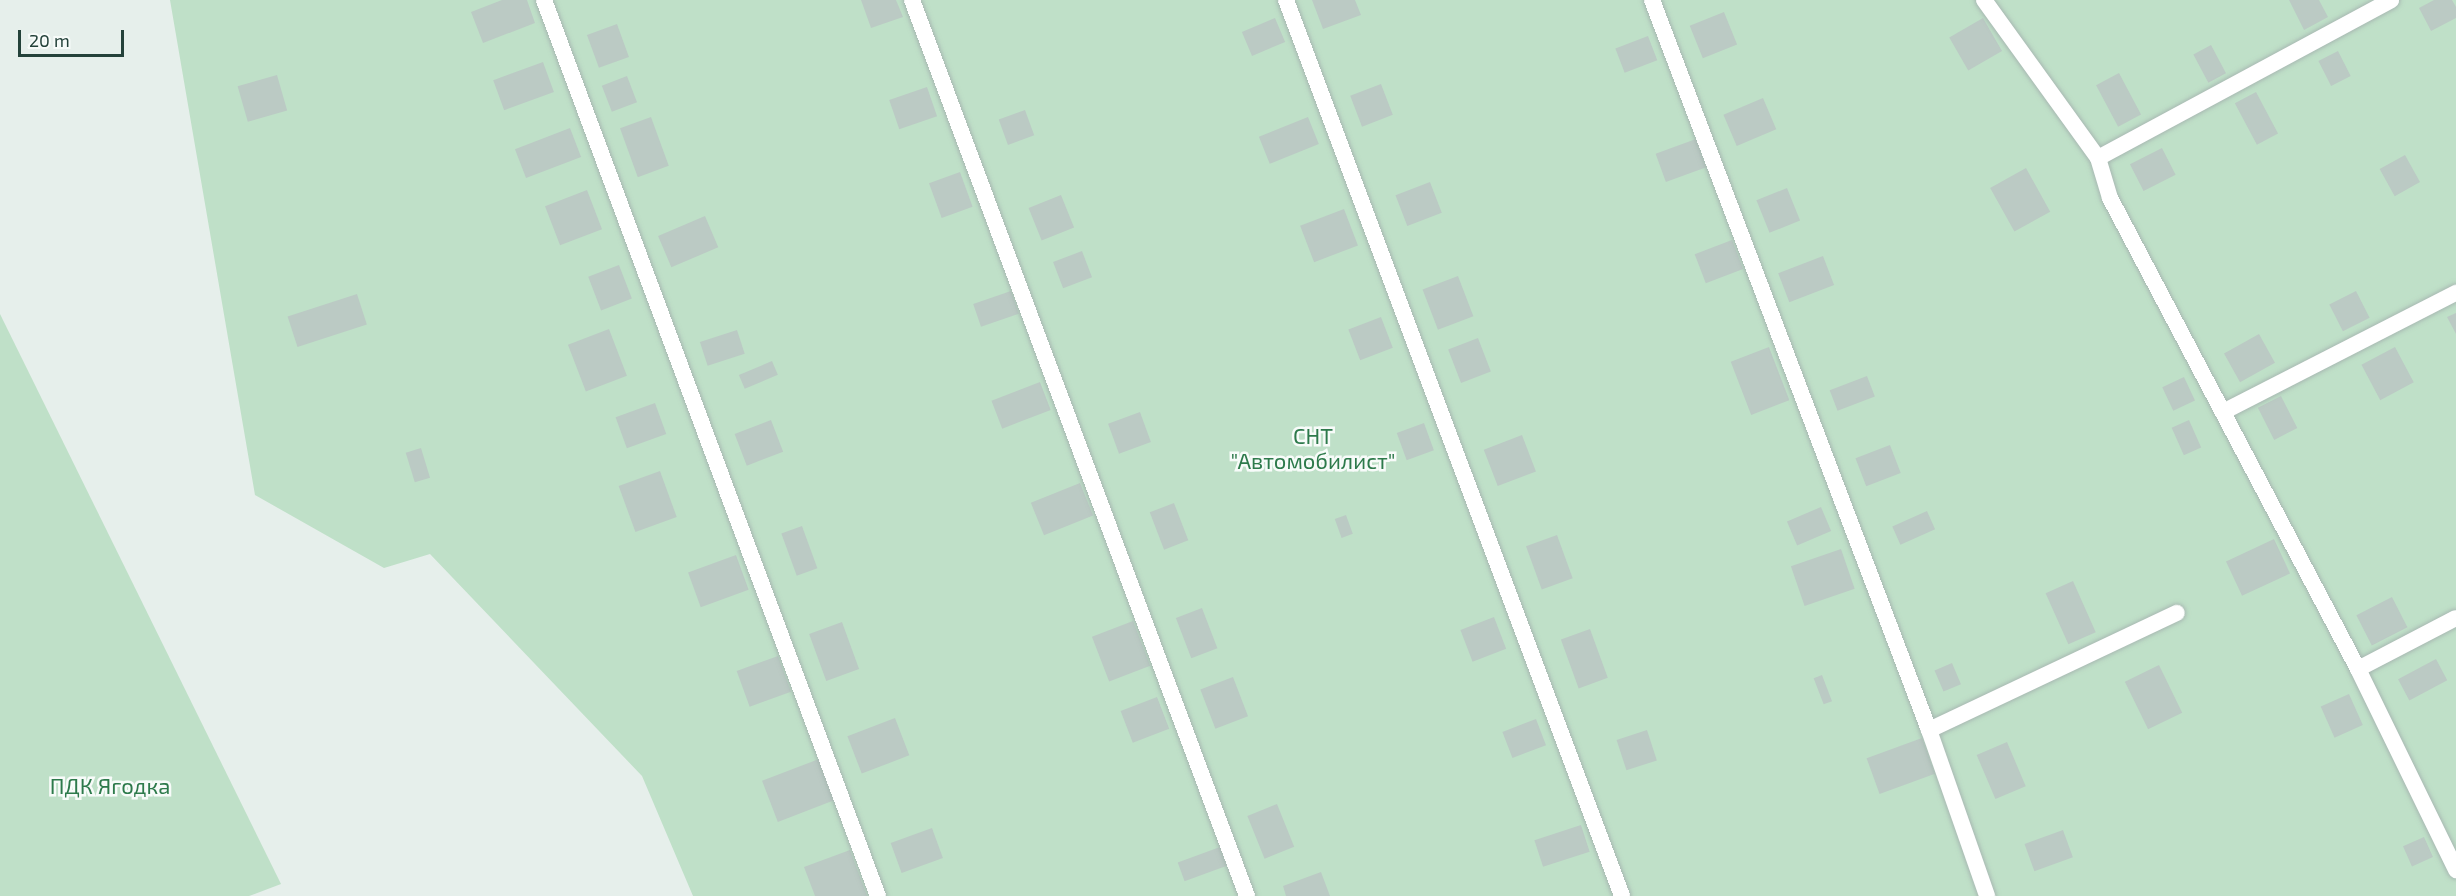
<!DOCTYPE html>
<meta charset="utf-8">
<style>
body{margin:0}
#map{position:relative;width:2456px;height:896px;overflow:hidden;background:#e6efeb;font-family:"Exo 2",sans-serif}
div>[style]{position:absolute}
[style*='--x']{left:calc(var(--x)*1px);top:calc(var(--y)*1px);width:calc(var(--w)*1px);rotate:calc(var(--a)*1deg)}
.green>*{inset:0;background:#bfe0c8}
.building>*{inset:0;background:#bbcac4;transform-origin:0 0}
.roads{filter:drop-shadow(0 0 2px #a8b8b2) drop-shadow(0 0 2px #a8b8b2)}
.service>*{height:16px;margin:-8px;padding:0 8px;transform-origin:8px;border-radius:8px;background:#fff}
span{translate:-50% -50%;white-space:nowrap;text-align:center;line-height:1.15;-webkit-text-stroke:5px #f7fbf9;paint-order:stroke}
.park-label{font-size:22px;color:#2d7a4b}
.scale{position:absolute;left:18px;top:30px;width:106px;height:27px;box-sizing:border-box;border:3px solid #24423a;border-top:0;padding-left:8px;font-size:18px;line-height:21px;white-space:nowrap;color:#24423a;-webkit-text-stroke:4px #f7fbf9;paint-order:stroke}
</style>
<div id="map">
<div class="green">
<i style="clip-path:polygon(170px 0,2456px 0,2456px 896px,693px 896px,642px 776px,430px 554px,384px 568px,255px 495px)"></i>
<i style="clip-path:polygon(0 314px,281px 884px,249px 896px,0 896px)"></i>
</div>
<div class="building">
<i style="clip-path:polygon(502px 0,527px 0,535px 23px,483px 43px,471px 12px)"></i>
<i style="clip-path:polygon(861px 0,896px 0,903px 17px,871px 28px)"></i>
<i style="clip-path:polygon(1312px 0,1355px 0,1361px 15px,1323px 29px)"></i>
<i style="clip-path:polygon(2289px 0,2319px 0,2328px 17px,2304px 30px)"></i>
<i style="clip-path:polygon(2434px 0,2452px 0,2456px 7px,2456px 18px,2431px 31px,2419px 8px)"></i>
<i style="left:1724px;top:12px;width:35px;height:37px;rotate:68deg"></i>
<i style="left:1275px;top:18px;width:26px;height:36px;rotate:67deg"></i>
<i style="left:1983px;top:18px;width:38px;height:39px;rotate:60deg"></i>
<i style="left:617px;top:24px;width:35px;height:32px;rotate:70deg"></i>
<i style="left:1648px;top:36px;width:26px;height:35px;rotate:69deg"></i>
<i style="left:2211px;top:45px;width:32px;height:20px;rotate:62deg"></i>
<i style="left:2338px;top:51px;width:28px;height:22px;rotate:63deg"></i>
<i style="left:543px;top:62px;width:32px;height:53px;rotate:70deg"></i>
<i style="left:2119px;top:73px;width:47px;height:26px;rotate:62deg"></i>
<i style="left:277px;top:75px;width:37px;height:41px;rotate:74deg"></i>
<i style="left:627px;top:76px;width:28px;height:27px;rotate:69deg"></i>
<i style="left:1381px;top:84px;width:33px;height:33px;rotate:69deg"></i>
<i style="left:927px;top:87px;width:31px;height:40px;rotate:71deg"></i>
<i style="left:2256px;top:92px;width:47px;height:24px;rotate:62deg"></i>
<i style="left:1763px;top:98px;width:34px;height:43px;rotate:67deg"></i>
<i style="left:1025px;top:110px;width:27px;height:28px;rotate:70deg"></i>
<i style="left:651px;top:117px;width:52px;height:33px;rotate:70deg"></i>
<i style="left:1308px;top:117px;width:29px;height:53px;rotate:68deg"></i>
<i style="left:570px;top:128px;width:31px;height:59px;rotate:69deg"></i>
<i style="left:1696px;top:139px;width:30px;height:43px;rotate:70deg"></i>
<i style="left:2162px;top:148px;width:30px;height:36px;rotate:63deg"></i>
<i style="left:2405px;top:155px;width:31px;height:29px;rotate:61deg"></i>
<i style="left:2026px;top:168px;width:50px;height:41px;rotate:61deg"></i>
<i style="left:960px;top:172px;width:37px;height:33px;rotate:70deg"></i>
<i style="left:1430px;top:182px;width:33px;height:37px;rotate:69deg"></i>
<i style="left:1787px;top:188px;width:35px;height:33px;rotate:68deg"></i>
<i style="left:587px;top:190px;width:42px;height:45px;rotate:69deg"></i>
<i style="left:1061px;top:195px;width:35px;height:35px;rotate:68deg"></i>
<i style="left:1344px;top:209px;width:39px;height:47px;rotate:69deg"></i>
<i style="left:705px;top:216px;width:34px;height:51px;rotate:67deg"></i>
<i style="left:1732px;top:240px;width:31px;height:40px;rotate:69deg"></i>
<i style="left:1082px;top:251px;width:28px;height:31px;rotate:69deg"></i>
<i style="left:1823px;top:256px;width:31px;height:48px;rotate:69deg"></i>
<i style="left:619px;top:265px;width:36px;height:33px;rotate:69deg"></i>
<i style="left:1458px;top:276px;width:43px;height:38px;rotate:69deg"></i>
<i style="left:1011px;top:291px;width:24px;height:40px;rotate:71deg"></i>
<i style="left:2356px;top:291px;width:30px;height:30px;rotate:63deg"></i>
<i style="left:357px;top:294px;width:32px;height:73px;rotate:72deg"></i>
<i style="clip-path:polygon(2456px 313px,2456px 334px,2447px 317px)"></i>
<i style="left:1381px;top:317px;width:33px;height:35px;rotate:69deg"></i>
<i style="left:609px;top:329px;width:50px;height:44px;rotate:69deg"></i>
<i style="left:737px;top:330px;width:25px;height:39px;rotate:72deg"></i>
<i style="left:2259px;top:334px;width:33px;height:40px;rotate:61deg"></i>
<i style="left:1478px;top:338px;width:36px;height:32px;rotate:69deg"></i>
<i style="left:1769px;top:347px;width:57px;height:41px;rotate:69deg"></i>
<i style="left:2395px;top:347px;width:40px;height:38px;rotate:62deg"></i>
<i style="left:772px;top:361px;width:15px;height:36px;rotate:67deg"></i>
<i style="left:1867px;top:376px;width:22px;height:40px;rotate:69deg"></i>
<i style="left:2184px;top:377px;width:26px;height:24px;rotate:65deg"></i>
<i style="left:1040px;top:382px;width:30px;height:52px;rotate:69deg"></i>
<i style="left:2281px;top:396px;width:36px;height:26px;rotate:63deg"></i>
<i style="left:655px;top:403px;width:33px;height:42px;rotate:70deg"></i>
<i style="left:1140px;top:412px;width:32px;height:34px;rotate:70deg"></i>
<i style="left:771px;top:420px;width:34px;height:39px;rotate:69deg"></i>
<i style="left:2189px;top:420px;width:30px;height:19px;rotate:66deg"></i>
<i style="left:1424px;top:423px;width:29px;height:29px;rotate:70deg"></i>
<i style="left:1522px;top:435px;width:39px;height:41px;rotate:69deg"></i>
<i style="left:1890px;top:445px;width:30px;height:37px;rotate:69deg"></i>
<i style="left:421px;top:448px;width:31px;height:16px;rotate:73deg"></i>
<i style="left:660px;top:471px;width:49px;height:44px;rotate:70deg"></i>
<i style="left:1080px;top:483px;width:35px;height:53px;rotate:68deg"></i>
<i style="left:1174px;top:503px;width:40px;height:26px;rotate:69deg"></i>
<i style="left:1821px;top:507px;width:26px;height:37px;rotate:67deg"></i>
<i style="left:1927px;top:511px;width:20px;height:38px;rotate:66deg"></i>
<i style="left:1346px;top:515px;width:20px;height:12px;rotate:70deg"></i>
<i style="left:802px;top:526px;width:45px;height:22px;rotate:70deg"></i>
<i style="left:1557px;top:535px;width:46px;height:33px;rotate:70deg"></i>
<i style="left:2274px;top:539px;width:38px;height:53px;rotate:65deg"></i>
<i style="left:1841px;top:549px;width:42px;height:53px;rotate:71deg"></i>
<i style="left:736px;top:555px;width:37px;height:51px;rotate:70deg"></i>
<i style="left:2073px;top:581px;width:56px;height:30px;rotate:66deg"></i>
<i style="left:2392px;top:597px;width:34px;height:40px;rotate:63deg"></i>
<i style="left:1202px;top:608px;width:43px;height:28px;rotate:69deg"></i>
<i style="left:1494px;top:617px;width:34px;height:36px;rotate:69deg"></i>
<i style="left:1133px;top:621px;width:48px;height:44px;rotate:69deg"></i>
<i style="left:842px;top:622px;width:50px;height:35px;rotate:70deg"></i>
<i style="left:1590px;top:629px;width:52px;height:31px;rotate:70deg"></i>
<i style="left:778px;top:656px;width:38px;height:44px;rotate:70deg"></i>
<i style="left:2436px;top:659px;width:24px;height:43px;rotate:62deg"></i>
<i style="left:1952px;top:663px;width:23px;height:19px;rotate:67deg"></i>
<i style="left:2159px;top:665px;width:53px;height:38px;rotate:64deg"></i>
<i style="left:1822px;top:675px;width:28px;height:9px;rotate:69deg"></i>
<i style="left:1233px;top:677px;width:42px;height:35px;rotate:69deg"></i>
<i style="left:2349px;top:694px;width:34px;height:31px;rotate:66deg"></i>
<i style="left:1157px;top:697px;width:34px;height:39px;rotate:69deg"></i>
<i style="left:895px;top:718px;width:40px;height:51px;rotate:69deg"></i>
<i style="left:1536px;top:719px;width:28px;height:36px;rotate:69deg"></i>
<i style="left:1647px;top:730px;width:32px;height:32px;rotate:72deg"></i>
<i style="left:1922px;top:738px;width:38px;height:59px;rotate:70deg"></i>
<i style="left:2007px;top:742px;width:48px;height:33px;rotate:67deg"></i>
<i style="left:819px;top:759px;width:44px;height:61px;rotate:69deg"></i>
<i style="left:1277px;top:804px;width:46px;height:32px;rotate:68deg"></i>
<i style="left:1581px;top:825px;width:28px;height:49px;rotate:72deg"></i>
<i style="left:932px;top:828px;width:32px;height:44px;rotate:70deg"></i>
<i style="left:2063px;top:830px;width:29px;height:41px;rotate:70deg"></i>
<i style="left:2424px;top:837px;width:22px;height:23px;rotate:66deg"></i>
<i style="left:1220px;top:847px;width:20px;height:45px;rotate:70deg"></i>
<i style="clip-path:polygon(850px 850px,867px 896px,815px 896px,804px 867px)"></i>
<i style="clip-path:polygon(1321px 872px,1330px 896px,1286px 896px,1283px 886px)"></i>
</div>
<div class="roads">
<div class="service">
<i style="--x:544;--y:0;--w:956;--a:69.56"></i>
<i style="--x:912;--y:0;--w:957;--a:69.5"></i>
<i style="--x:1286;--y:0;--w:957;--a:69.44"></i>
<i style="--x:1652;--y:0;--w:781;--a:69.22"></i>
<i style="--x:1929;--y:730;--w:176;--a:70.7"></i>
<i style="--x:1984;--y:0;--w:195;--a:54.2"></i>
<i style="--x:2098;--y:158;--w:42;--a:73.3"></i>
<i style="--x:2110;--y:198;--w:532;--a:62.23"></i>
<i style="--x:2358;--y:669;--w:224;--a:64"></i>
<i style="--x:2098;--y:158;--w:333;--a:-28.3"></i>
<i style="--x:2223;--y:412;--w:262;--a:-27.1"></i>
<i style="--x:2358;--y:669;--w:110;--a:-27.5"></i>
<i style="--x:1929;--y:730;--w:274;--a:-25.3"></i>
</div>
</div>
<div class="park-label">
<span style="left:1313px;top:448px">СНТ<br>"Автомобилист"</span>
<span style="left:110px;top:786px">ПДК Ягодка</span>
</div>
<div class="scale">20 m</div>
</div>
